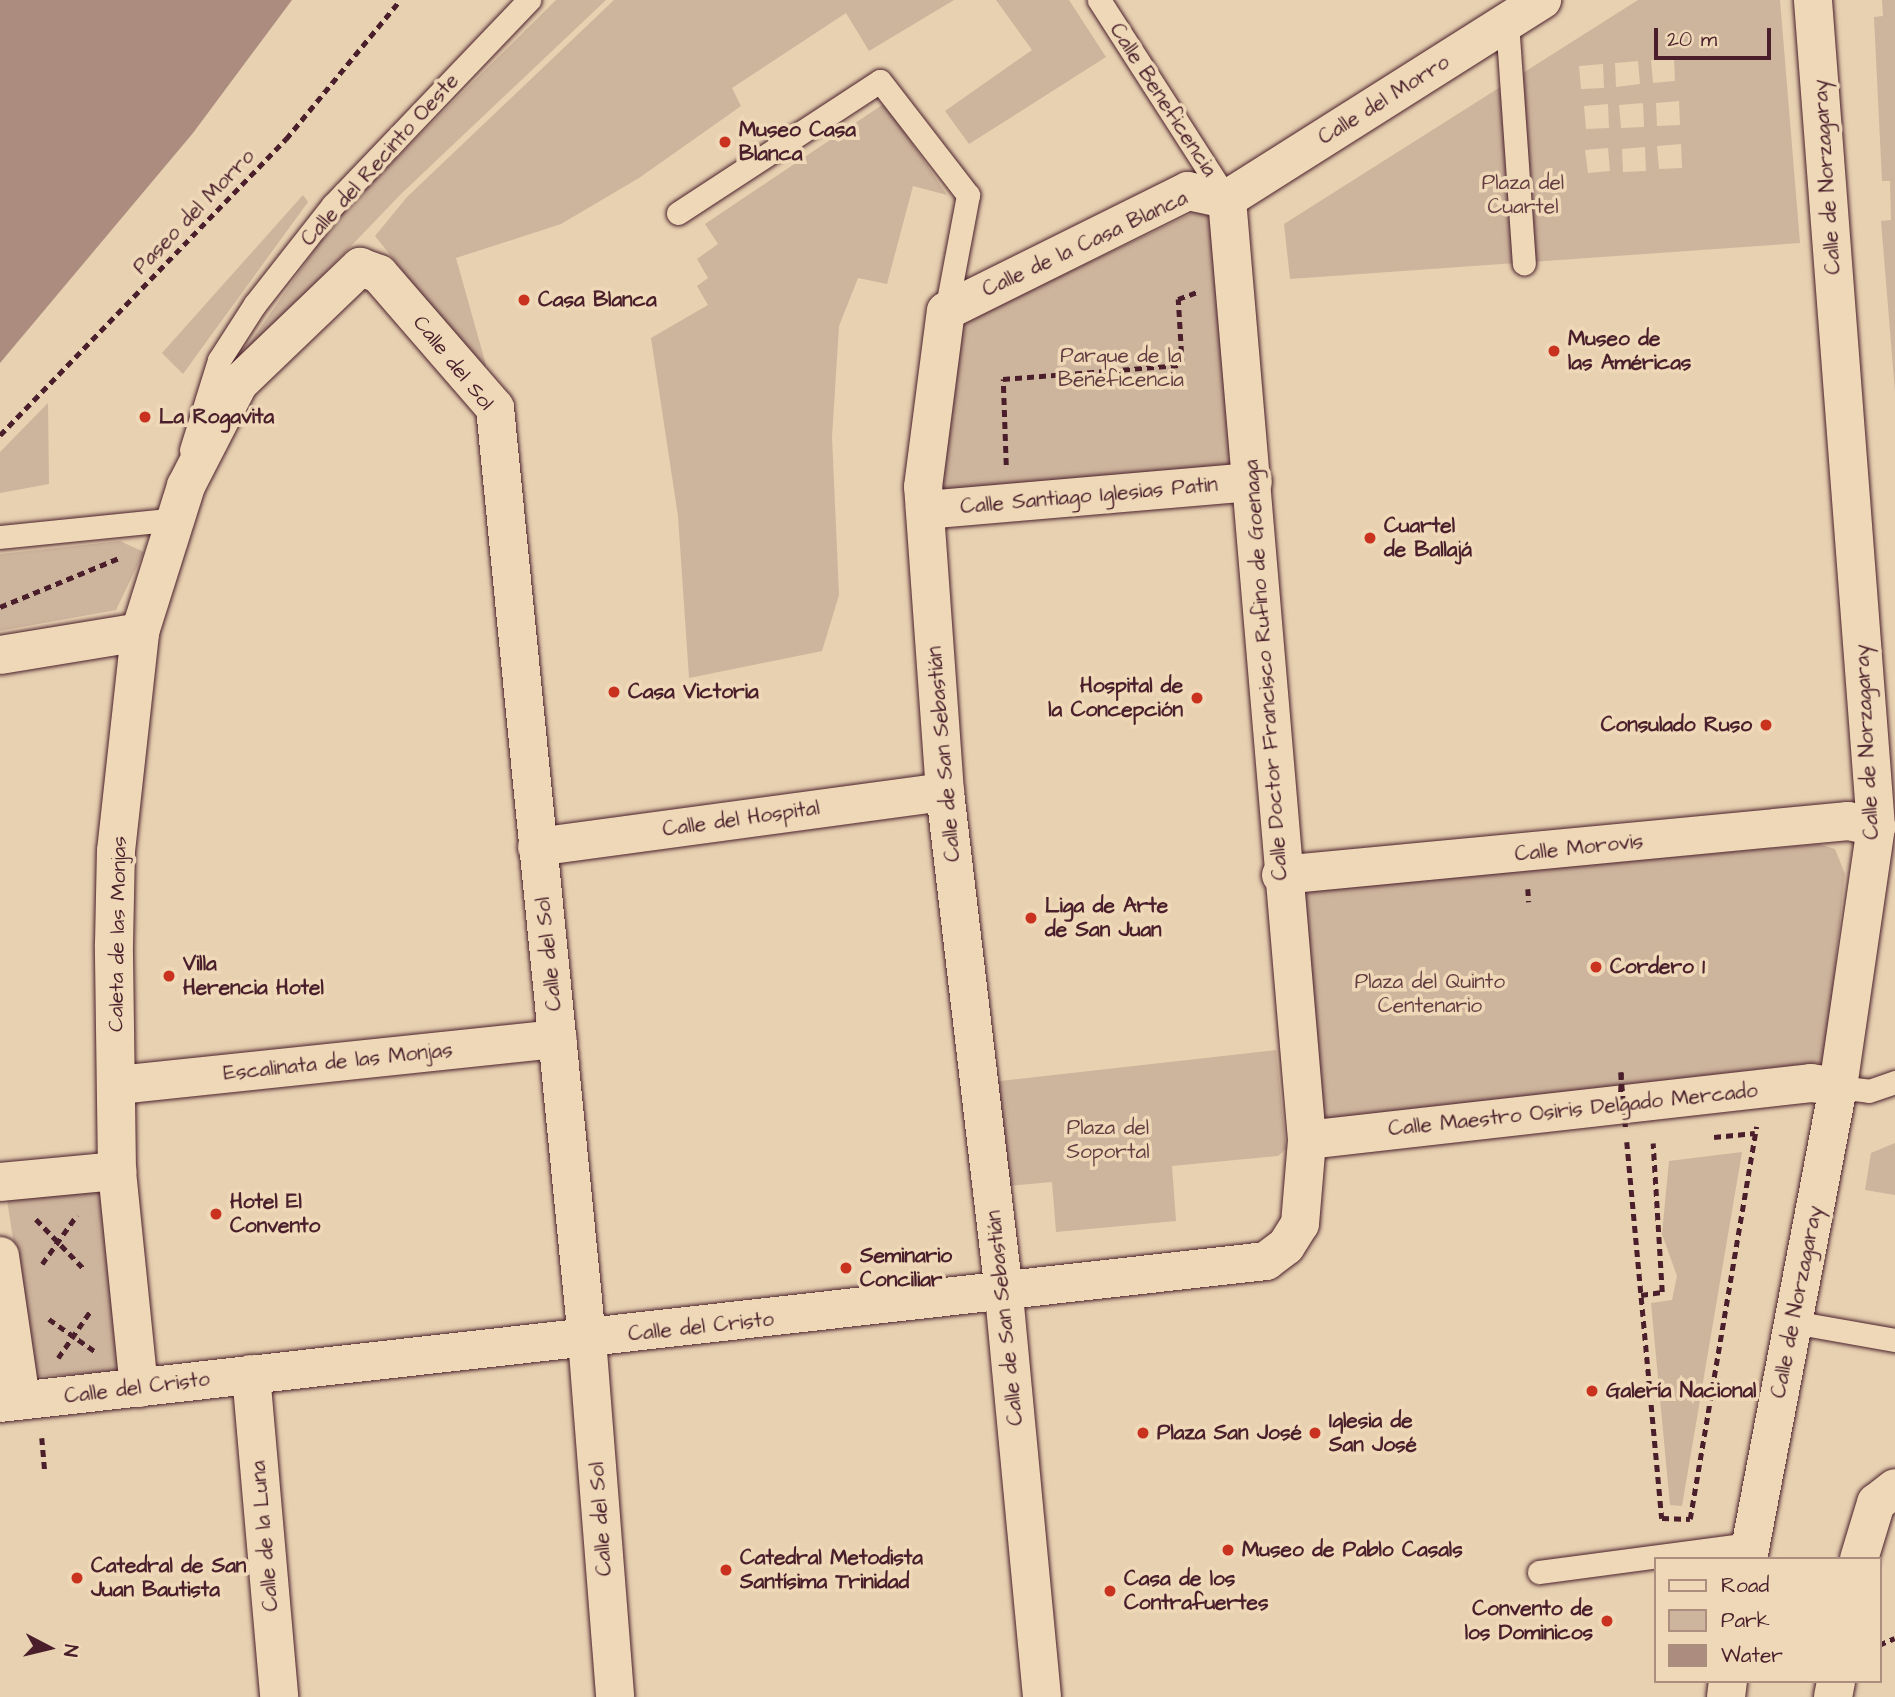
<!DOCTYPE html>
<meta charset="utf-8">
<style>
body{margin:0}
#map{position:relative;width:1895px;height:1697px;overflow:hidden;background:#e7d1b1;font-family:"Architects Daughter",sans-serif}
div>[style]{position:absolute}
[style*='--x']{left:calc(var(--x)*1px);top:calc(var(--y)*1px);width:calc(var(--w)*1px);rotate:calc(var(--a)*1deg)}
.green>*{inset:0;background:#cdb49c}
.water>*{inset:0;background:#ac8c7e}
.path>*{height:4.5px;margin-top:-2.25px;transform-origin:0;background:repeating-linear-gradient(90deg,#4a1f2b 0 7px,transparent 0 12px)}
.roads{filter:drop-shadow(0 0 2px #4a1f2b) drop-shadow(0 0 2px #4a1f2b)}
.lane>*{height:23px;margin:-11.5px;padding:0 11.5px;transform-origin:11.5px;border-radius:11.5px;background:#eed8b7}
.street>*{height:38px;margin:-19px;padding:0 19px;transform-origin:19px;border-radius:19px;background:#eed8b7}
.path-bridge>*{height:4.5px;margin-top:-2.25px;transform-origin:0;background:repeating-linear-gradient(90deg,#4a1f2b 0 7px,transparent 0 12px)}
.dots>*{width:19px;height:19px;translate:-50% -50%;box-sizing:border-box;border:4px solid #eed8b7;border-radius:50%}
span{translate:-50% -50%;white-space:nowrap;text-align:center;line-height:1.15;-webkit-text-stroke:7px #eed8b7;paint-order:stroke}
.street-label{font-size:21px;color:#4a1f2b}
.poi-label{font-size:21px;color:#4a1f2b;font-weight:700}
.left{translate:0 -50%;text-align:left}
.right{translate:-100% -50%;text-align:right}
.park-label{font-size:21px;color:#643d42}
.legend{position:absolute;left:1654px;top:1557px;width:228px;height:126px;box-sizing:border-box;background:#eed8b7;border:2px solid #ac8e7f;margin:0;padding:9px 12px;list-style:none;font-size:21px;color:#4a1f2b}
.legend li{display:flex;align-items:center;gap:14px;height:35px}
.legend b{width:35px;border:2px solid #ac8e7f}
.north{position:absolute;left:14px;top:1613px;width:70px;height:70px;-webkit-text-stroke:5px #eed8b7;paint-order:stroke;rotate:97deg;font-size:19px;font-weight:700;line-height:28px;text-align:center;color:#4a1f2b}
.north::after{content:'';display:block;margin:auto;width:24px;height:32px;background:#4a1f2b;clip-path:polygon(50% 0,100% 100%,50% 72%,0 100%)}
.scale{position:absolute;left:1654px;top:28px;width:117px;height:32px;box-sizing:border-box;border:4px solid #4a1f2b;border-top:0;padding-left:9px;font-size:21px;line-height:24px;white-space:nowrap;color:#4a1f2b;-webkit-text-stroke:5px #eed8b7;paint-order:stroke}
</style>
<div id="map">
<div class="green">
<i style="clip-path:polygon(556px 0,606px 0,401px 194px,228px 374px,339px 215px)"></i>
<i style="clip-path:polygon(614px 0,954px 0,869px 51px,846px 13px,732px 88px,741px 106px,639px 178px,561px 224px,456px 258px,486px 365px,481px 369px,375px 236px,407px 197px)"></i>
<i style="clip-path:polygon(996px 0,1069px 0,1106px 57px,969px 144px,945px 111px,1032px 50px)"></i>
<i style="clip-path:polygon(evenodd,1638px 0,1780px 0,1800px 243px,1290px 279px,1284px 224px,1638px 0,1674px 58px,1675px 81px,1653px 83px,1651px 60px,1674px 58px,1638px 0,1638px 61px,1640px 84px,1616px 87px,1615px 63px,1638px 61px,1638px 0,1603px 64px,1604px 88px,1581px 89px,1579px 66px,1603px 64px,1638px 0,1679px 101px,1680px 125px,1657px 126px,1656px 103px,1679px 101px,1638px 0,1643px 103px,1644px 127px,1621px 128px,1619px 105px,1643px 103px,1638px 0,1608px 104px,1609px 128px,1586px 129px,1584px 106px,1608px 104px,1638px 0,1681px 144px,1682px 168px,1659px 169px,1657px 146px,1681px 144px,1638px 0,1645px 147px,1646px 171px,1623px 172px,1622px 149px,1645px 147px,1638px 0,1608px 148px,1610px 171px,1588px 173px,1585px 150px,1608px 148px)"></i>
<i style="clip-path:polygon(1882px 0,1895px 0,1895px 392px,1881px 221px,1891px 220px,1890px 181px,1882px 181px,1874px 17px,1883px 16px)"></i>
<i style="clip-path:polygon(885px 103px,947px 195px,913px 186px,887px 284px,858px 278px,839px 326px,832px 437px,839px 595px,822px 651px,689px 678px,678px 516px,651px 338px,708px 305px,697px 286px,708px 278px,697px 259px,718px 244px,705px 224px)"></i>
<i style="clip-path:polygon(303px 195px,308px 202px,183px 374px,162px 353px)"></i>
<i style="clip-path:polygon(1195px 212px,1216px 214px,1239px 467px,933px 493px,951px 328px)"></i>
<i style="clip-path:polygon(48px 403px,49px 484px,0 493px,0 452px)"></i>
<i style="clip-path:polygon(120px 541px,144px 552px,116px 610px,0 631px,0 554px)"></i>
<i style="clip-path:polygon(1819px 844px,1835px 849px,1845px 874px,1825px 1062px,1324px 1119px,1304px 895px,1313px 890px)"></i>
<i style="clip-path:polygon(1276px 1050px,1286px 1149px,1278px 1156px,1172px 1166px,1176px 1221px,1056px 1232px,1052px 1182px,1009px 1186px,991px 1082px)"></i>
<i style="clip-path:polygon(1895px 1143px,1895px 1195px,1865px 1190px,1871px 1153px)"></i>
<i style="clip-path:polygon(1742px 1152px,1682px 1506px,1670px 1505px,1651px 1303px,1672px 1300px,1677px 1276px,1662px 1234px,1669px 1161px)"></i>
<i style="clip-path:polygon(108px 1183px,126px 1363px,115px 1373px,34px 1376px,6px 1193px)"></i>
</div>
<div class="water">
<i style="clip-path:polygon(0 0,292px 0,193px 133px,0 363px)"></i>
</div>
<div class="path">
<i style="--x:0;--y:435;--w:412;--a:-46"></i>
<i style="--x:286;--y:139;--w:180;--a:-50.6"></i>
<i style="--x:1006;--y:465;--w:86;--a:-92"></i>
<i style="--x:1003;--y:379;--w:180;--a:-4.5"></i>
<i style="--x:1182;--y:365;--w:66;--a:-93.5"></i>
<i style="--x:1178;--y:299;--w:20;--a:-20"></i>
<i style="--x:0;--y:607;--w:129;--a:-22.4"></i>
<i style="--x:1528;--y:889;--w:13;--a:86"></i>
<i style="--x:1714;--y:1137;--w:41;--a:-5.6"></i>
<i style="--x:1627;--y:1142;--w:378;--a:84.7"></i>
<i style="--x:1662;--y:1518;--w:28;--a:2"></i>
<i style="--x:1690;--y:1519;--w:398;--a:-80.4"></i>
<i style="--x:36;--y:1219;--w:72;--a:46.1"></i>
<i style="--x:42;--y:1264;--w:60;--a:-54.5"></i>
<i style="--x:1641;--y:1295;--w:21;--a:-8"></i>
<i style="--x:1662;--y:1292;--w:149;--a:-93.5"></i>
<i style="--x:49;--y:1319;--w:57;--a:35.1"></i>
<i style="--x:58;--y:1358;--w:58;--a:-55.5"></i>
<i style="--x:42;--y:1438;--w:33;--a:85"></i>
<i style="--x:1879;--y:1645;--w:17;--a:-24"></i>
</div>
<div class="roads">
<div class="lane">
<i style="--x:1099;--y:0;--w:237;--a:57.3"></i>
<i style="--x:1507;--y:22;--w:242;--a:86"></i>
<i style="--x:678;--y:213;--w:241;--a:-33.2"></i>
<i style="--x:880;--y:81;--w:144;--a:52.3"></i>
<i style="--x:968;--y:195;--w:118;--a:100.7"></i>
<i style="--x:191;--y:450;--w:94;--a:-72.7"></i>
<i style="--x:219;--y:360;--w:67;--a:-57.3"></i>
<i style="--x:255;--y:304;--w:126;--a:-51.8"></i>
<i style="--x:333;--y:205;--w:284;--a:-46.3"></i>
<i style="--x:0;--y:537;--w:177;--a:-5.8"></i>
<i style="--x:1838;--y:1087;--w:31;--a:7"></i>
<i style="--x:1869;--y:1091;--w:28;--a:-19"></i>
<i style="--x:1793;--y:1322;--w:104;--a:10"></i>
<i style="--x:1539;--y:1572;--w:213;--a:-7.6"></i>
</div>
<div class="street">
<i style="--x:1227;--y:199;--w:373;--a:-32.3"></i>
<i style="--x:925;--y:510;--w:329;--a:-4.9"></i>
<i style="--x:0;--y:655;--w:142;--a:-9.3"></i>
<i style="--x:537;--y:847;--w:412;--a:-7.7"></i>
<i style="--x:1281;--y:875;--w:570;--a:-5.44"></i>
<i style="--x:1848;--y:821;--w:29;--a:12"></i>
<i style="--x:118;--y:1085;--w:442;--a:-6"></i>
<i style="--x:1307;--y:1140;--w:507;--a:-6.45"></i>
<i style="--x:1811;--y:1083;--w:27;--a:8"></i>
<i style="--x:0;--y:1182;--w:118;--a:-5.4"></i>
<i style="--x:0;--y:1256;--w:146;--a:81.7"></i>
<i style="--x:251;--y:1374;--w:324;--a:85"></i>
<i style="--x:139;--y:1388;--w:218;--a:-95.8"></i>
<i style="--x:117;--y:1171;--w:227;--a:-90.8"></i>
<i style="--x:114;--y:944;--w:93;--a:-88.8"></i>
<i style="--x:116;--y:851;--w:220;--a:-83.7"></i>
<i style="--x:140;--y:632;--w:153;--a:-72.5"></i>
<i style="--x:186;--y:486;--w:116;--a:-62.8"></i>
<i style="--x:239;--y:383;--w:168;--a:-43.8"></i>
<i style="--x:360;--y:267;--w:20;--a:20"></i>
<i style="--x:379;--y:274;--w:177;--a:49.1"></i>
<i style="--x:495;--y:408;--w:936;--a:84.36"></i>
<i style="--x:587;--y:1339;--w:359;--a:85.5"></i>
<i style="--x:0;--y:1403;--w:1274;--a:-6.4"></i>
<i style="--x:1266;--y:1261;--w:25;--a:-37"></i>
<i style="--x:1286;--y:1246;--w:26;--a:-58"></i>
<i style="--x:1300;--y:1224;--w:84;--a:-85.2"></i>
<i style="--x:1307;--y:1140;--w:944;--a:-94.86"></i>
<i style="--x:1748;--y:1559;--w:481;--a:-79.2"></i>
<i style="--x:1838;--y:1087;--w:263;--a:-81.7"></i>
<i style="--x:1876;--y:827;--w:829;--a:-94.36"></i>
<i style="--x:1859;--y:1559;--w:59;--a:-73.1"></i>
<i style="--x:1876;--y:1503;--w:24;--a:-38"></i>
<i style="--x:1042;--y:1697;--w:406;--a:-95.4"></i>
<i style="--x:1004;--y:1293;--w:504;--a:-96.72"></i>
<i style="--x:945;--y:792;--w:306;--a:-94.1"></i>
<i style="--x:923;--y:487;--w:177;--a:-82.6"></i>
<i style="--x:946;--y:311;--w:270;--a:-26.4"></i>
<i style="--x:1188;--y:191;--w:40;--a:12"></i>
<i style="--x:1726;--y:1697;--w:16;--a:-83"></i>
<i style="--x:1833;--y:1697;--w:16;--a:-79"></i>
</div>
</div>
<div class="path-bridge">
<i style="--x:1620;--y:1104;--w:32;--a:-88"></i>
<i style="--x:1621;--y:1072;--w:59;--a:85.2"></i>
</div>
<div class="dots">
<i style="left:725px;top:142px;background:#c8321e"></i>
<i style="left:524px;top:300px;background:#c8321e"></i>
<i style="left:1554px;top:351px;background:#c8321e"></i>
<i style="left:145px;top:417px;background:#c8321e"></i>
<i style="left:1370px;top:538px;background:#c8321e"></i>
<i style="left:614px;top:692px;background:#c8321e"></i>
<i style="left:1197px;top:698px;background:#c8321e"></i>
<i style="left:1766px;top:725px;background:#c8321e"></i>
<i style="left:1031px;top:918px;background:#c8321e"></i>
<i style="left:1596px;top:967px;background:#c8321e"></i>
<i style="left:169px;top:976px;background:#c8321e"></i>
<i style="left:216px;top:1214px;background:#c8321e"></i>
<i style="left:846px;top:1268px;background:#c8321e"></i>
<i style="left:1592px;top:1391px;background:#c8321e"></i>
<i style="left:1143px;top:1433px;background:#c8321e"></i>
<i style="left:1315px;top:1433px;background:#c8321e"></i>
<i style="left:1228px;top:1550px;background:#c8321e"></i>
<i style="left:726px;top:1570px;background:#c8321e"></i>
<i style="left:77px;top:1578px;background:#c8321e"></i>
<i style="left:1110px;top:1591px;background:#c8321e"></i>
<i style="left:1607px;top:1621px;background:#c8321e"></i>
</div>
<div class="street-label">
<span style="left:1163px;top:100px;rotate:57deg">Calle Beneficencia</span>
<span style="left:1384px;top:100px;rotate:-32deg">Calle del Morro</span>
<span style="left:380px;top:160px;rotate:-48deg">Calle del Recinto Oeste</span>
<span style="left:1827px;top:177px;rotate:-94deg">Calle de Norzagaray</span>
<span style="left:194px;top:212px;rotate:-46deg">Paseo del Morro</span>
<span style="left:1085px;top:244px;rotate:-25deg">Calle de la Casa Blanca</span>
<span style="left:453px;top:363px;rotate:51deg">Calle del Sol</span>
<span style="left:1089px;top:496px;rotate:-5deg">Calle Santiago Iglesias Patin</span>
<span style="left:1266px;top:670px;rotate:-94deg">Calle Doctor Francisco Rufino de Goenaga</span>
<span style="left:1867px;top:742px;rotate:-93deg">Calle de Norzagaray</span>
<span style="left:944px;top:754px;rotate:-95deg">Calle de San Sebastián</span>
<span style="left:741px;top:819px;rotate:-8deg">Calle del Hospital</span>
<span style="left:1579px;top:848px;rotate:-6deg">Calle Morovis</span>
<span style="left:118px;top:934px;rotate:-89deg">Caleta de las Monjas</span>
<span style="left:549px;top:954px;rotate:-96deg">Calle del Sol</span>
<span style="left:338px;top:1062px;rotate:-6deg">Escalinata de las Monjas</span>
<span style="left:1573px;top:1110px;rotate:-6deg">Calle Maestro Osiris Delgado Mercado</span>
<span style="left:1797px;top:1302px;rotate:-79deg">Calle de Norzagaray</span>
<span style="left:1005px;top:1318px;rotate:-96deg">Calle de San Sebastián</span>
<span style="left:701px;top:1327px;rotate:-6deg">Calle del Cristo</span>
<span style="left:137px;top:1388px;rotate:-7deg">Calle del Cristo</span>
<span style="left:601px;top:1519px;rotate:-94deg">Calle del Sol</span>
<span style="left:265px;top:1536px;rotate:-95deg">Calle de la Luna</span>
</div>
<div class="poi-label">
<span class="left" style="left:739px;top:142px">Museo Casa<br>Blanca</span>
<span class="left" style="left:538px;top:300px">Casa Blanca</span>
<span class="left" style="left:1568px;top:351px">Museo de<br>las Américas</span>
<span class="left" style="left:159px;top:417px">La Rogavita</span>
<span class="left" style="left:1384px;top:538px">Cuartel<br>de Ballajá</span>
<span class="right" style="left:1183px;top:698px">Hospital de<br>la Concepción</span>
<span class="left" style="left:628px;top:692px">Casa Victoria</span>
<span class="right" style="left:1752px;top:725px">Consulado Ruso</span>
<span class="left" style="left:1045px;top:918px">Liga de Arte<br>de San Juan</span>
<span class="left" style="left:183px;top:976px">Villa<br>Herencia Hotel</span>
<span class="left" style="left:1610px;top:967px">Cordero 1</span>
<span class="left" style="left:230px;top:1214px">Hotel El<br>Convento</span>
<span class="left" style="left:860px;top:1268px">Seminario<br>Conciliar</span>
<span class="left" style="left:1606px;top:1391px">Galería Nacional</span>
<span class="left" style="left:1329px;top:1433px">Iglesia de<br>San José</span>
<span class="left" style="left:1157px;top:1433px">Plaza San José</span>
<span class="left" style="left:1242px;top:1550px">Museo de Pablo Casals</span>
<span class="left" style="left:740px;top:1570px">Catedral Metodista<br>Santísima Trinidad</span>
<span class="left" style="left:91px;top:1578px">Catedral de San<br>Juan Bautista</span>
<span class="left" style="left:1124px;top:1591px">Casa de los<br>Contrafuertes</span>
<span class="right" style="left:1593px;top:1621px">Convento de<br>los Dominicos</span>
</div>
<div class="park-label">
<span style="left:1523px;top:195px">Plaza del<br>Cuartel</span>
<span style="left:1121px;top:368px">Parque de la<br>Beneficencia</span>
<span style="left:1430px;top:994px">Plaza del Quinto<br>Centenario</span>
<span style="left:1108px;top:1140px">Plaza del<br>Soportal</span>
</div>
<ul class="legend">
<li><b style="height:9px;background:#eed8b7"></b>Road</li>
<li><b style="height:19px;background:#cdb49c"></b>Park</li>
<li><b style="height:19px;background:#ac8c7e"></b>Water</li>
</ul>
<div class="north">N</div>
<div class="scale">20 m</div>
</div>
